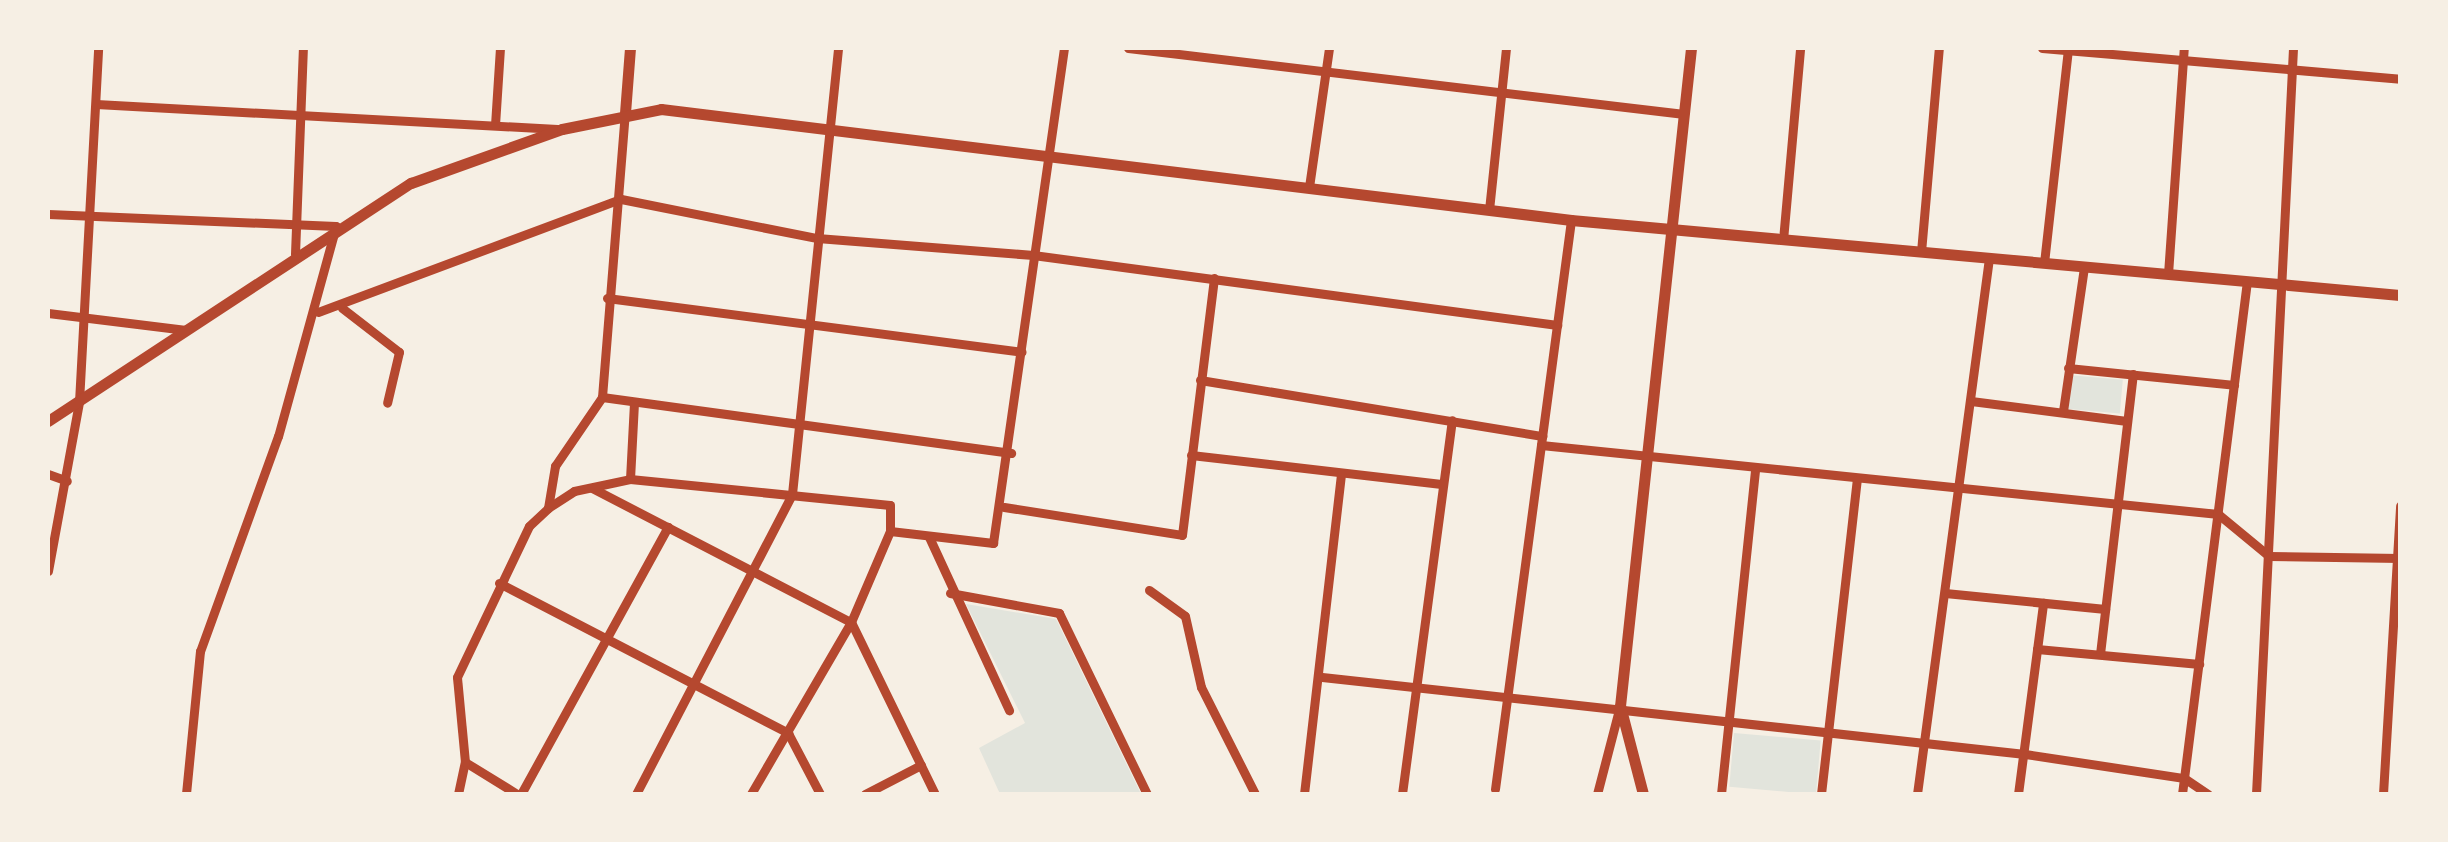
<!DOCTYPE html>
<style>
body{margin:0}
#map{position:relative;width:2448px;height:842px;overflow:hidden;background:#f6efe4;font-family:Ubuntu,sans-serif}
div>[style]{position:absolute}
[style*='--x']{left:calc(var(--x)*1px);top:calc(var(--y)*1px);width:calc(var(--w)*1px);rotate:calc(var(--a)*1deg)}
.green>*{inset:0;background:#e2e4dc;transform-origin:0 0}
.minor>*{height:9px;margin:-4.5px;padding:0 4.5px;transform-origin:4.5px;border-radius:4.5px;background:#b5482f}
.tertiary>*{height:11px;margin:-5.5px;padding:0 5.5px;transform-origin:5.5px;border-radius:5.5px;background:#b5482f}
span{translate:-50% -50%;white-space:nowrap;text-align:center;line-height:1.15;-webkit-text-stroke:8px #f6efe4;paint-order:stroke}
.frame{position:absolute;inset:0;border:50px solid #f6efe4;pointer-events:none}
</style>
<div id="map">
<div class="green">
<i style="left:2069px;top:375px;width:54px;height:34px;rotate:5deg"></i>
<i style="clip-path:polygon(966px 604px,1056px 619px,1141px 794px,1000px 794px,979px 748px,1025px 723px)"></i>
<i style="left:1734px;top:733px;width:87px;height:54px;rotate:5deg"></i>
</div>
<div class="minor">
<i style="--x:1128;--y:48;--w:560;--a:6.77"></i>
<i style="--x:2042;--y:48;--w:359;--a:4.9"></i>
<i style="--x:96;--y:104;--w:462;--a:3.1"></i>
<i style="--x:495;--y:125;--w:77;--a:-86.3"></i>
<i style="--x:1309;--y:187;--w:140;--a:-81.8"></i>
<i style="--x:1489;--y:210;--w:163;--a:-84"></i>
<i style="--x:48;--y:214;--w:288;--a:2.4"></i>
<i style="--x:336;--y:226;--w:218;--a:105.4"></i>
<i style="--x:278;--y:436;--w:229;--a:109.9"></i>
<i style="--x:200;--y:651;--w:144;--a:95.6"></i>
<i style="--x:1783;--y:240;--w:193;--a:-84.9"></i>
<i style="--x:1921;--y:252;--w:205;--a:-85"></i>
<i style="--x:295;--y:254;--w:206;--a:-87.8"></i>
<i style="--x:2044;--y:263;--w:216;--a:-83.6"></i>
<i style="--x:2168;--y:274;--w:227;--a:-86"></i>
<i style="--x:607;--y:298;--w:418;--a:7.4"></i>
<i style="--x:342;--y:308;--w:72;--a:37.7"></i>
<i style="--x:399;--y:352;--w:52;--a:103.2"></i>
<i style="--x:318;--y:312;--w:323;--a:-20.5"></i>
<i style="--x:621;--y:199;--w:200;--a:11.3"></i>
<i style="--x:817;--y:238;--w:217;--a:4.5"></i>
<i style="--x:1033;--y:255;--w:529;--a:7.61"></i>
<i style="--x:48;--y:313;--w:139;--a:7"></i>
<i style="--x:2068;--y:368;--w:167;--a:5.8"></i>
<i style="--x:1200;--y:380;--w:347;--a:9.3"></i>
<i style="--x:602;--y:397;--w:413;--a:7.8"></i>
<i style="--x:1971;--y:401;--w:157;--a:7.3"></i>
<i style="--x:2063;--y:411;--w:146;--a:-81.7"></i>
<i style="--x:1541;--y:445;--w:681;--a:5.82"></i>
<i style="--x:2218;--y:514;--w:66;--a:39.5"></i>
<i style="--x:2269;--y:556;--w:131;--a:0.9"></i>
<i style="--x:1191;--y:455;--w:252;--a:6.6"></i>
<i style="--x:48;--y:474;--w:20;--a:20"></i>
<i style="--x:630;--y:479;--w:77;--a:-87"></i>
<i style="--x:592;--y:488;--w:292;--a:27.4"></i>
<i style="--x:851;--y:622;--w:191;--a:64"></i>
<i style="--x:1004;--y:507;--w:180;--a:8.9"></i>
<i style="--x:1182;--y:535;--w:259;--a:-82.9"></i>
<i style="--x:548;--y:508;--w:43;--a:-80.5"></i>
<i style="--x:555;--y:466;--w:83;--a:-55.7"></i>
<i style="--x:602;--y:397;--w:285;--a:-85.4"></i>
<i style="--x:890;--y:531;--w:104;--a:6.6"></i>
<i style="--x:993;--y:543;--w:500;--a:-81.84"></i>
<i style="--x:929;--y:537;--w:191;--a:65.2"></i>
<i style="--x:48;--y:571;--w:172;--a:-79.6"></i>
<i style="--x:79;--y:402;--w:355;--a:-86.9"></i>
<i style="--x:499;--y:583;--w:326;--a:27.4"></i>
<i style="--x:788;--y:733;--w:69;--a:62.3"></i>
<i style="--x:1149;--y:590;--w:44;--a:35.8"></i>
<i style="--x:1185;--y:616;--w:73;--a:77.3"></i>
<i style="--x:1201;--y:687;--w:120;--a:63.2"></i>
<i style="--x:950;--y:593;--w:111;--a:10.4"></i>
<i style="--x:1059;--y:613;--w:201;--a:64.1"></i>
<i style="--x:1945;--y:593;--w:161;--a:5.7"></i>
<i style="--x:2037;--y:649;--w:163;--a:5.3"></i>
<i style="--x:2100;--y:654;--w:282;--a:-83.3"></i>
<i style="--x:1322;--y:677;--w:707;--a:6.25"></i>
<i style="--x:2025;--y:754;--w:161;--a:8.6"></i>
<i style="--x:2184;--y:778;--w:29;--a:34"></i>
<i style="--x:465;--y:762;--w:61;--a:31.6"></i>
<i style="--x:1495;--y:789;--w:574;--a:-82.39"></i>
<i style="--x:458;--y:794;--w:33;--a:-78"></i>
<i style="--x:465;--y:762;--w:85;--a:-95.4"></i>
<i style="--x:457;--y:677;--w:167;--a:-64.5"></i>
<i style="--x:529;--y:526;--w:26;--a:-43"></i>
<i style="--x:548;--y:508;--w:31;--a:-33"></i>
<i style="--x:574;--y:491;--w:57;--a:-12.1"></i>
<i style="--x:630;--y:479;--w:261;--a:5.7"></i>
<i style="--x:890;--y:505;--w:26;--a:90"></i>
<i style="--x:890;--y:531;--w:99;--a:113.2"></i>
<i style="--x:851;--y:622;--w:199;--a:120.2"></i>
<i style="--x:521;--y:794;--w:305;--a:-61.2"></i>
<i style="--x:636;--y:794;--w:338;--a:-62.5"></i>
<i style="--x:792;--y:494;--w:448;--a:-84.1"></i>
<i style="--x:865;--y:794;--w:63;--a:-27.4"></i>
<i style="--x:1304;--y:794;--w:323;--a:-83.4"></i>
<i style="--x:1402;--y:794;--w:377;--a:-82.4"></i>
<i style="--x:1597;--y:794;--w:91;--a:-75.4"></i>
<i style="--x:1721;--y:794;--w:325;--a:-84"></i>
<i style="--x:1821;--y:794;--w:316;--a:-83.5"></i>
<i style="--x:1917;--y:794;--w:541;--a:-82.35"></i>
<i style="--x:2018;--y:794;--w:193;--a:-82.5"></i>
<i style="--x:2182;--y:794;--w:517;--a:-82.78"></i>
<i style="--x:2256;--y:794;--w:747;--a:-87.16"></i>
<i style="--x:2383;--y:794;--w:289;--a:-86.6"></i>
</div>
<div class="tertiary">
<i style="--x:625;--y:113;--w:65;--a:-85.6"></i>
<i style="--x:48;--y:421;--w:434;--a:-33.3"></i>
<i style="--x:411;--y:183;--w:160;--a:-19.7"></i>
<i style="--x:562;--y:129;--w:101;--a:-11.4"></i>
<i style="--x:661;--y:109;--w:917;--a:6.95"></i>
<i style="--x:1571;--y:220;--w:832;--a:5.17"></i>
<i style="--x:1643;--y:794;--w:91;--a:-104.6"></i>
<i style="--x:1620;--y:706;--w:662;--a:-83.84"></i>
</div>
<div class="frame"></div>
</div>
